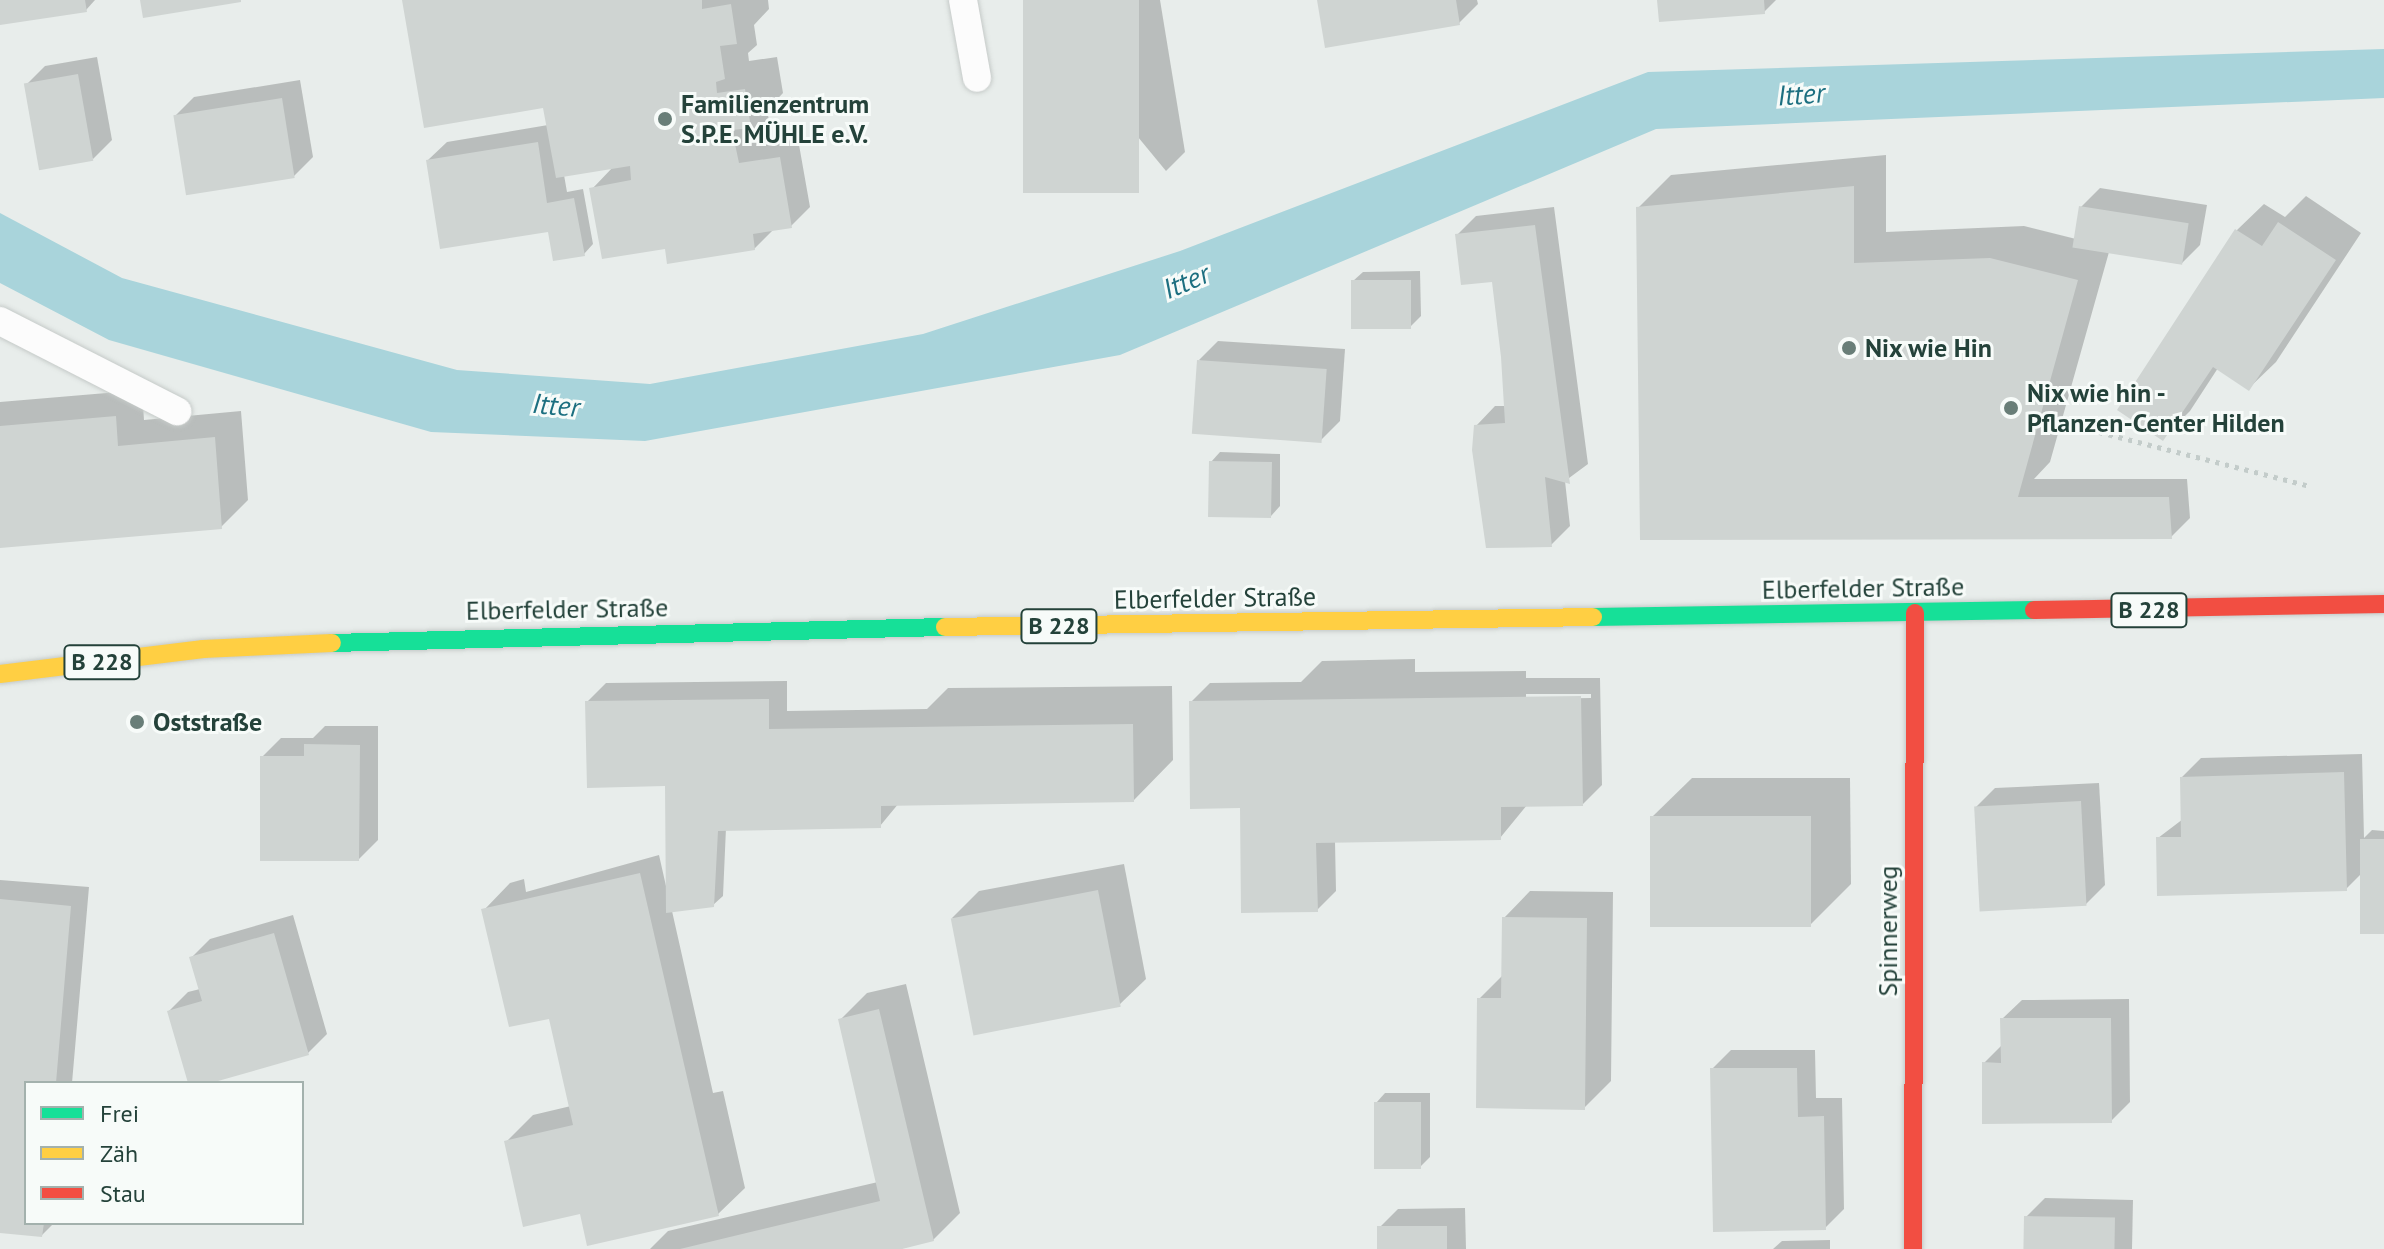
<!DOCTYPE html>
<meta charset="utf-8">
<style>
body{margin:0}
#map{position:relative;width:2384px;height:1249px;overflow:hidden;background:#e8edeb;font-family:"PT Sans",sans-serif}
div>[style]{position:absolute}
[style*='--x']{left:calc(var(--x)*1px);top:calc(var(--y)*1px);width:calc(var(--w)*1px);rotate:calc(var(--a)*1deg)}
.water>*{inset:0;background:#a9d4db}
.shadow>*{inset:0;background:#0003}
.building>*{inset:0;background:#cfd4d2;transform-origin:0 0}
.path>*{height:5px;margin-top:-2.5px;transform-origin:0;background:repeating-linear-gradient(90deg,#c3ccca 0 4px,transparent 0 10px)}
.roads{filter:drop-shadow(0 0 2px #c5cac8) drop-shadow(0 0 2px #c5cac8)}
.lane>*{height:28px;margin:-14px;padding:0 14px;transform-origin:14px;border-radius:14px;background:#fcfcfc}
.fast>*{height:18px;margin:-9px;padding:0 9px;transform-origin:9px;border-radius:9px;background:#16e098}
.slow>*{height:18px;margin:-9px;padding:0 9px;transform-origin:9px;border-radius:9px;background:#ffcf43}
.jam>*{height:18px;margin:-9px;padding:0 9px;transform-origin:9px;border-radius:9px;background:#f24e42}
.dots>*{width:22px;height:22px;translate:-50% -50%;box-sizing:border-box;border:4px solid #f7fbf9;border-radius:50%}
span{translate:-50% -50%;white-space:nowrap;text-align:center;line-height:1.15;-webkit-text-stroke:6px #f7fbf9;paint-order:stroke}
.shield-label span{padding:2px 6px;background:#f7fbf9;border:2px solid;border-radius:6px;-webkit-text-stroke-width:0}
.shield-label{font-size:24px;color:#24423a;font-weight:700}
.poi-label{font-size:26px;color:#24423a;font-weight:700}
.left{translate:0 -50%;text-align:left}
.street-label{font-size:26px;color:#24423a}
.water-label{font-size:28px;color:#1c6f80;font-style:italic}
.legend{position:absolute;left:24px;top:1081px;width:280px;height:144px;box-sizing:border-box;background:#f7fbf9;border:2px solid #a3b1ad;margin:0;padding:10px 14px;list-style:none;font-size:24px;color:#24423a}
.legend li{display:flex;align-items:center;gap:16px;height:40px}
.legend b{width:40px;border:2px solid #a3b1ad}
</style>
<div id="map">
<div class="water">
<i style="clip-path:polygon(2384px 49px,2384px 98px,1656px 129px,1120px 355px,645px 441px,431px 432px,109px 340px,0 283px,0 213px,122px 278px,457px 370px,650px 384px,923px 334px,1180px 251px,1648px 72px)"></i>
</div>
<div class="shadow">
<i style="clip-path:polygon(0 0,95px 0,86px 10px,0 24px)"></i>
<i style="clip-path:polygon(404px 0,768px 0,769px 9px,754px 25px,757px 45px,748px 53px,749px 61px,777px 57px,783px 93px,767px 110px,771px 131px,756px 146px,798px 139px,810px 207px,791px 226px,774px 229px,754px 249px,666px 247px,592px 189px,614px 166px,564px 175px,567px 192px,583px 189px,593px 244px,584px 254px,552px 230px,428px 160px,447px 142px,548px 125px,545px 106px)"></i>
<i style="clip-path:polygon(1025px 0,1160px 0,1185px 152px,1166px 171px)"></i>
<i style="clip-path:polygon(1319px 0,1477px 0,1478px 4px,1459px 23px)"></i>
<i style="clip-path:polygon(1659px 0,1776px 0,1764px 12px)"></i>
<i style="clip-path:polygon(97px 57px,112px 140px,93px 159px,26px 85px,45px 66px)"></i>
<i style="clip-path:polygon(300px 80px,313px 157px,294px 176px,175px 116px,194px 97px)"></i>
<i style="clip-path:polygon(1886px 155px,1886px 232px,2024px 226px,2076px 239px,2081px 207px,2100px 188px,2207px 205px,2200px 245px,2181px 264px,2109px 252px,2050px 462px,2034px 479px,2187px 479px,2190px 518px,2171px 537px,1642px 538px,1638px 208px,1671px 175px)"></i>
<i style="clip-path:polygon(2306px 196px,2361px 233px,2276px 362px,2249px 388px,2218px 368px,2190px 411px,2163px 438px,2237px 230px,2264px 204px,2285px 217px)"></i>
<i style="clip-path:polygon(1554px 207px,1588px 464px,1565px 481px,1570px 526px,1551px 545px,1476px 426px,1495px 406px,1506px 406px,1503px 357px,1493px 280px,1457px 235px,1476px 216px)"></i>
<i style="clip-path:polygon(1420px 271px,1421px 316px,1411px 326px,1353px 281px,1363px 272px)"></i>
<i style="clip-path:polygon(1218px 341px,1345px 349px,1340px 421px,1321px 440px,1199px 360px)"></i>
<i style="clip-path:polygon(142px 390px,144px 420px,241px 411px,248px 500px,221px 527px,0 546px,0 402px)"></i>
<i style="clip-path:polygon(1220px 452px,1280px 454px,1280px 506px,1271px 516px,1211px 462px)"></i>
<i style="clip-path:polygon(evenodd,1415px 659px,1415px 672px,1526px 671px,1526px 678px,1600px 678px,1602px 785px,1583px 804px,1527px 805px,1500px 838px,1335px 841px,1336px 891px,1317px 910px,1242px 806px,1191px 702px,1210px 683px,1301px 682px,1322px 661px,1415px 659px,1526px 694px,1591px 694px,1591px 698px,1526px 699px,1526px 694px)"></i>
<i style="clip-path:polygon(787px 681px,787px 711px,927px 709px,948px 688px,1172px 686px,1173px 760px,1134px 800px,899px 803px,880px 826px,726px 828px,723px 896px,713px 905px,672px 911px,713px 1093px,723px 1091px,745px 1188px,718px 1214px,581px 1212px,506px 1142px,533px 1115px,571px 1106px,550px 1017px,484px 910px,510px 883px,524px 879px,526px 892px,659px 855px,666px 886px,667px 784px,587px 702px,606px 683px)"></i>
<i style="clip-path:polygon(325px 726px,378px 726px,378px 840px,359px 859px,262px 757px,281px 738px,313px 738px)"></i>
<i style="clip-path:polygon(2362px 754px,2364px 838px,2372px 830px,2384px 831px,2384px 931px,2362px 873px,2346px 889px,2158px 838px,2183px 819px,2182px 777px,2201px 758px)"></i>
<i style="clip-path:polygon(1692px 778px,1850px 778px,1851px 884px,1811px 924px,1652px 817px)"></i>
<i style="clip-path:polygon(2099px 783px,2105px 885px,2086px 904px,1976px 807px,1995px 788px)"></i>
<i style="clip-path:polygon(1124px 864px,1146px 979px,1119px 1005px,952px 918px,979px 891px)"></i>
<i style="clip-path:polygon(0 880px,89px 887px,72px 1083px,26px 1083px,26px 1223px,54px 1223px,42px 1235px,0 1231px)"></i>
<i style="clip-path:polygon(1530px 891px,1613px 892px,1611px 1081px,1584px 1108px,1479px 999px,1504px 974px,1504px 918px)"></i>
<i style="clip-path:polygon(293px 915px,327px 1034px,308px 1053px,190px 1083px,169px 1011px,188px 992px,200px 989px,191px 958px,210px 939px)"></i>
<i style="clip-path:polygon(906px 984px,960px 1213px,933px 1240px,900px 1249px,650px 1249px,668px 1231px,878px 1182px,840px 1020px,867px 993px)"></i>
<i style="clip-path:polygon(2129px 999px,2130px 1102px,2111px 1121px,1984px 1063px,2003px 1044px,2002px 1019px,2022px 1000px)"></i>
<i style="clip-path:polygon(1731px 1050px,1815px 1050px,1816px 1098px,1842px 1098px,1844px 1209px,1825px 1228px,1712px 1069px)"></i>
<i style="clip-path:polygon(1385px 1093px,1430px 1093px,1430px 1157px,1420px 1167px,1376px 1103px)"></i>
<i style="clip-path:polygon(2045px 1198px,2133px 1200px,2132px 1249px,2025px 1249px,2026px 1217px)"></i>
<i style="clip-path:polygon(1465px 1208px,1466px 1249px,1379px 1249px,1379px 1228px,1398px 1209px)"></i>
<i style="clip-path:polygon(1830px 1240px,1830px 1249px,1773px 1249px,1782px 1241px)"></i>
</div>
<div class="building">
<i style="clip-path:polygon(0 0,85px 0,87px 12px,0 25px)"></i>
<i style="clip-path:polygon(140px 0,241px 0,241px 2px,143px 18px)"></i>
<i style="clip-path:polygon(402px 0,702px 0,702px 9px,731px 4px,737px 44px,720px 46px,725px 79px,716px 82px,717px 93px,745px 89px,751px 128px,732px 130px,739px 163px,780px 157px,792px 228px,753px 234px,755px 250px,667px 264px,665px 249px,602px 259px,589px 188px,631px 180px,630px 166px,556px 178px,543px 108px,424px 128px)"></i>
<i style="left:1023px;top:0;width:116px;height:193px"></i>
<i style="clip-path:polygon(1317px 0,1456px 0,1460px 25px,1325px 48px)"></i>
<i style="clip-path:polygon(1657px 0,1764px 0,1765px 14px,1659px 22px)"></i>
<i style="left:78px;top:74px;width:88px;height:55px;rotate:80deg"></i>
<i style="left:282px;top:98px;width:81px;height:110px;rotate:81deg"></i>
<i style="clip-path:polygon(538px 142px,547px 203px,574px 198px,585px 256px,553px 261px,548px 232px,440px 249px,426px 160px)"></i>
<i style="clip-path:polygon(1854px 186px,1854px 263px,1990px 258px,2078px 280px,2018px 497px,2169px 497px,2172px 539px,1640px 540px,1636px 207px)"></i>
<i style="left:2079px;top:206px;width:111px;height:42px;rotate:9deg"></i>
<i style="clip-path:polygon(2278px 222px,2336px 260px,2249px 391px,2213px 367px,2163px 441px,2117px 410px,2235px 229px,2262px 246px)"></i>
<i style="clip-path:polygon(1535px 225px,1570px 484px,1545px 477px,1552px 547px,1486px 548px,1472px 450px,1474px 425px,1505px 423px,1501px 357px,1492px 282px,1461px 285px,1455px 234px)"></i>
<i style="left:1351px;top:280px;width:60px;height:49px"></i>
<i style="left:1197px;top:360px;width:130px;height:74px;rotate:4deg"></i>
<i style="clip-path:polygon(116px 416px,118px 446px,215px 437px,222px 529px,0 548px,0 426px)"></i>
<i style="left:1209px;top:461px;width:63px;height:56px;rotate:1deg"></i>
<i style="clip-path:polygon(1581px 696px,1583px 806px,1501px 807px,1501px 840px,1316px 843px,1318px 912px,1241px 913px,1240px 808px,1190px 809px,1189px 701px)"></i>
<i style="clip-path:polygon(769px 699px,769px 729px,1133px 724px,1134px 802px,881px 806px,881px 828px,718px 831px,714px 907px,666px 913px,665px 786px,587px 788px,585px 701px)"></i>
<i style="clip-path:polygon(304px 744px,360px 745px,359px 861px,260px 861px,260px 756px,304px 756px)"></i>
<i style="clip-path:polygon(2344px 772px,2347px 891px,2157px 896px,2156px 837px,2181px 837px,2180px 777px)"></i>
<i style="left:2081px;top:801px;width:105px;height:107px;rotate:87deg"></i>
<i style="left:1650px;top:816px;width:161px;height:111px"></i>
<i style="left:2360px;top:839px;width:24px;height:95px"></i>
<i style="clip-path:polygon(640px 873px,719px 1216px,587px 1246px,580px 1214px,523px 1227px,504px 1141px,573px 1125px,549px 1019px,509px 1027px,481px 909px)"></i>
<i style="left:1098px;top:890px;width:119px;height:150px;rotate:79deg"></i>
<i style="clip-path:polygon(0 899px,71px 906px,56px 1083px,26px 1083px,26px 1223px,44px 1223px,42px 1237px,0 1233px)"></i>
<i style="clip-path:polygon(1502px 917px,1587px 918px,1585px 1110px,1476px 1108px,1477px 998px,1501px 998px)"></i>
<i style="clip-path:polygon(274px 933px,309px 1055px,211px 1083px,188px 1083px,167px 1011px,202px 1001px,189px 957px)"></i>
<i style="clip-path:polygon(879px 1009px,934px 1241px,902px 1249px,680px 1249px,880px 1201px,838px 1019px)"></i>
<i style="clip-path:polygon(2000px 1018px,2111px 1018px,2112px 1123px,1982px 1124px,1982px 1062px,2001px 1063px)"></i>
<i style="clip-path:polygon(1710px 1068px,1797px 1068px,1798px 1117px,1824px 1116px,1826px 1230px,1713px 1232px)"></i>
<i style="left:1374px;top:1102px;width:47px;height:67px"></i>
<i style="left:2024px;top:1216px;width:91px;height:33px;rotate:1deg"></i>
<i style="left:1447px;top:1226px;width:23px;height:70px;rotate:90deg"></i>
</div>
<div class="path">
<i style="--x:2041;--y:417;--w:277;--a:14.4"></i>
</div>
<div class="roads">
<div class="lane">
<i style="--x:963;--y:0;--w:79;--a:79.8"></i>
<i style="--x:0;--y:321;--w:199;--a:27"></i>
</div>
<div class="fast">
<i style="--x:1593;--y:617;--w:441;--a:-0.9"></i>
<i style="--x:332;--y:643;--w:613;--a:-1.5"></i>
</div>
<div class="slow">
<i style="--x:945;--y:627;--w:648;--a:-0.88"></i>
<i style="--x:0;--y:674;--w:205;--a:-7"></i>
<i style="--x:203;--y:649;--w:129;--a:-2.7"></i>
</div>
<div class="jam">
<i style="--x:2034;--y:610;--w:350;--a:-1"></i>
<i style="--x:1913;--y:1249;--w:636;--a:-89.82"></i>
</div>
</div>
<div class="dots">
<i style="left:665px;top:119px;background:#697e78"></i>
<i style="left:1849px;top:348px;background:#697e78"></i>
<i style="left:2011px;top:408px;background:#697e78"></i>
<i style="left:137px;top:722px;background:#697e78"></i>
</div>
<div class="shield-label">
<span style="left:2149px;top:610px">B 228</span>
<span style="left:1059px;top:626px">B 228</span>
<span style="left:102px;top:662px">B 228</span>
</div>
<div class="poi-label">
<span class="left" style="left:681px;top:119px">Familienzentrum<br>S.P.E. MÜHLE e.V.</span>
<span class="left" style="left:1865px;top:348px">Nix wie Hin</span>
<span class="left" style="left:2027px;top:408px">Nix wie hin -<br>Pflanzen-Center Hilden</span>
<span class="left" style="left:153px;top:722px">Oststraße</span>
</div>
<div class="street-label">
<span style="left:1863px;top:588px;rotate:-1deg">Elberfelder Straße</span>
<span style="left:1215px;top:598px;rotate:-1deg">Elberfelder Straße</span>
<span style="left:567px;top:609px;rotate:-1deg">Elberfelder Straße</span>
<span style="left:1888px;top:931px;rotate:-90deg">Spinnerweg</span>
</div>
<div class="water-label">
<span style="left:1801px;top:94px;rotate:-4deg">Itter</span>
<span style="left:1186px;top:281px;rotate:-23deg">Itter</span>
<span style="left:556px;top:405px;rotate:5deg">Itter</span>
</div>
<ul class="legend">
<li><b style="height:10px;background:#16e098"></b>Frei</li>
<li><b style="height:10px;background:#ffcf43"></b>Zäh</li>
<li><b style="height:10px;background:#f24e42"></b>Stau</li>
</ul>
</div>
